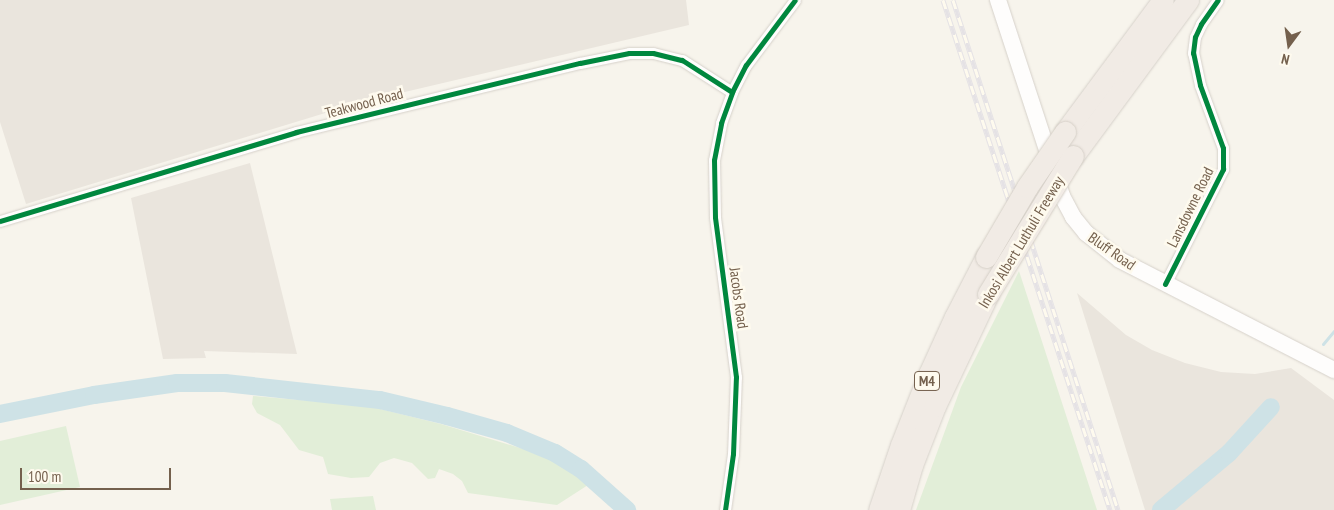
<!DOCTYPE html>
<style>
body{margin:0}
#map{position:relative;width:1334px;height:510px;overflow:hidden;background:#f7f4ec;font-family:"PT Sans Narrow",sans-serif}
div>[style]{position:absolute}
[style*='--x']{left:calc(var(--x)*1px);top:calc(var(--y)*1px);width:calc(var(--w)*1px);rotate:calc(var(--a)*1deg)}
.industrial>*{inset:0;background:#eae5dd}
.green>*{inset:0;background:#e2eed8}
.stream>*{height:3px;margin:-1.5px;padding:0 1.5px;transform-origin:1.5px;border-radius:1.5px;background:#cee2e6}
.river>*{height:18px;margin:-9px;padding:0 9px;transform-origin:9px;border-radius:9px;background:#cee2e6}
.roads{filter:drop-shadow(0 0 1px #d6d1ca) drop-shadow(0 0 1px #d6d1ca)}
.street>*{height:11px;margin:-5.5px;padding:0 5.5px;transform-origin:5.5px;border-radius:5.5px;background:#fefdfc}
.secondary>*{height:16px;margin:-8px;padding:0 8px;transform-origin:8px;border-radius:8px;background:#fefdfc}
.highway>*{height:21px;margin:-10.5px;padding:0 10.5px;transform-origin:10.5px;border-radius:10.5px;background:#f1ebe5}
.rail>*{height:5px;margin-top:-2.5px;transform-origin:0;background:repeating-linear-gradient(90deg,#fefaee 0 9px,#e5e2e5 0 18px);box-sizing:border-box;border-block:1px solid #e5e2e5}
.bridges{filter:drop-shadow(0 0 1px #d5cfc7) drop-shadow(0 0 1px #d5cfc7)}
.highway-bridge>*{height:21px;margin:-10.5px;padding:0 10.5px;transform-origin:10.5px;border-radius:10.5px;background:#f1ebe5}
.cycleway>*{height:5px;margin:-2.5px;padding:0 2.5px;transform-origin:2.5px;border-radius:2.5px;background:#00873e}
span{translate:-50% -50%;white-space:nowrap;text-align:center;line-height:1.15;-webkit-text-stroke:5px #fefaee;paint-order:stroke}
.shield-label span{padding:1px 4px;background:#fefaee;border:1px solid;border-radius:4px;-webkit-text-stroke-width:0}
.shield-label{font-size:14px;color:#74604d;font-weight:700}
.street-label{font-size:15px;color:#74604d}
.north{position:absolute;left:1264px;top:20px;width:50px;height:50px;-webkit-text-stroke:4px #fefaee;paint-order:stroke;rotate:194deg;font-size:14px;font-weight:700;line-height:20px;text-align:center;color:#74604d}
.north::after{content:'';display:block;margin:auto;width:18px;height:22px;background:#74604d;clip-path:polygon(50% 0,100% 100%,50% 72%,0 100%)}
.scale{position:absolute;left:20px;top:468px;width:151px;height:22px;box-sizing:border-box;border:2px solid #74604d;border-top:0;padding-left:6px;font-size:15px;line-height:18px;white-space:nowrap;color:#74604d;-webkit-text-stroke:4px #fefaee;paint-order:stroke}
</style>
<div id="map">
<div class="industrial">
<i style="clip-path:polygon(0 0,686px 0,689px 25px,358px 103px,26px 204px,0 122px)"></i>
<i style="clip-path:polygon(250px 163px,297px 354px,204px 351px,206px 358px,163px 359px,131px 198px)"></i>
<i style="clip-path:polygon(1077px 293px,1126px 335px,1152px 350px,1185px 363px,1221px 372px,1255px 374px,1291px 368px,1334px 400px,1334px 510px,1145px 510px)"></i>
</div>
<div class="green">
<i style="clip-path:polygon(1019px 271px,1097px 510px,916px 510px,961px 387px)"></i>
<i style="clip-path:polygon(253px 396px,368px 406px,441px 424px,540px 454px,566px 467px,588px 485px,557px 505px,468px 493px,462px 481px,453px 474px,439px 469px,435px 478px,428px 479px,412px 463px,394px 458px,380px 463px,369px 477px,351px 478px,328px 474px,323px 457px,299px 450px,280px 425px,257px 413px,252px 404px)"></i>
<i style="clip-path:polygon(66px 426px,80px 487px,0 505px,0 441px)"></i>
<i style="clip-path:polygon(373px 496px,376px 510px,332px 510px,330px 499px)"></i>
</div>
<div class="stream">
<i style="--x:1323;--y:344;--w:17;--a:-50"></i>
</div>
<div class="river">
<i style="--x:0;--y:414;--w:96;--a:-11.4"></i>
<i style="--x:94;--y:395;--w:84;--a:-8.2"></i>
<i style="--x:177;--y:383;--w:48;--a:0"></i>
<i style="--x:225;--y:383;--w:156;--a:6.3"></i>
<i style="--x:380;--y:400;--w:69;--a:13.4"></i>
<i style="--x:447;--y:416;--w:62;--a:15.8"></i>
<i style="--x:507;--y:433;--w:52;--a:22.6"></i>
<i style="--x:555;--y:453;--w:31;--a:32"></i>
<i style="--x:581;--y:469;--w:62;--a:41.7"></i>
<i style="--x:1161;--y:510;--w:89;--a:-40"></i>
<i style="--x:1229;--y:453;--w:62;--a:-47.6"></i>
</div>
<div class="roads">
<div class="street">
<i style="--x:0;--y:221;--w:309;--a:-16.7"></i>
<i style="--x:296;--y:132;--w:292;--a:-13.7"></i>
<i style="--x:580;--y:63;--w:50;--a:-11.5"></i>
<i style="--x:629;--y:53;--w:24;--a:0"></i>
<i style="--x:653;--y:53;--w:30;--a:14"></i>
<i style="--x:682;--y:60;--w:59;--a:32.6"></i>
<i style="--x:1165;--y:284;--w:129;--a:-63.2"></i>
<i style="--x:1223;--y:169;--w:21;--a:-90"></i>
<i style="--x:1223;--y:148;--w:67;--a:-110.1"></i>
<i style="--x:1200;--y:85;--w:33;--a:-102"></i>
<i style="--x:1193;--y:53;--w:16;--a:-83"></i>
<i style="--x:1195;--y:37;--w:14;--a:-65"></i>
<i style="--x:1201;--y:24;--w:29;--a:-55"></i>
<i style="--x:725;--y:510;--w:57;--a:-81.9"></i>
<i style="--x:733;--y:454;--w:77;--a:-87.8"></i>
<i style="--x:736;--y:377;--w:161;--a:-97.5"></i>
<i style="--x:715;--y:217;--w:57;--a:-91"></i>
<i style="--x:714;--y:160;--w:38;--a:-79"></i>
<i style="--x:721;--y:123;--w:33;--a:-70"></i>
<i style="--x:732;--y:92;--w:30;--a:-63"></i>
<i style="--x:746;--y:65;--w:81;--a:-53"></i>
</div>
<div class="secondary">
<i style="--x:998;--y:0;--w:206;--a:71.9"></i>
<i style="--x:1062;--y:196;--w:24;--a:62"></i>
<i style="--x:1073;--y:217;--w:21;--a:51"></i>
<i style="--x:1086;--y:233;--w:43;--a:38.5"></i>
<i style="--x:1120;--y:260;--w:241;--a:27.2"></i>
</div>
<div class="highway">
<i style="--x:1065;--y:132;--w:164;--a:-53.4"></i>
<i style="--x:1073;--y:156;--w:194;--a:-53.6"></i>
<i style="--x:879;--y:510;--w:69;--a:-71.3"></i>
<i style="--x:901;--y:445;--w:76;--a:-68.5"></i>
<i style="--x:929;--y:374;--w:63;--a:-65.5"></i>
<i style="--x:955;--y:317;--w:68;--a:-62.7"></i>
<i style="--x:899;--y:510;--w:47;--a:-73.9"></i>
<i style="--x:912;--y:465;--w:63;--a:-68.7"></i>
<i style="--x:935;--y:406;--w:124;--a:-64.7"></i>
</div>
</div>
<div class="rail">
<i style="--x:943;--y:0;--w:537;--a:71.87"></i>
<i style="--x:953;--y:0;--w:536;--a:72.07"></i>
</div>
<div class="bridges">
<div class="highway-bridge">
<i style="--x:986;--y:257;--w:81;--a:-59.6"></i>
<i style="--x:1027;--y:187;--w:67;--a:-55.4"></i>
<i style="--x:988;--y:294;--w:162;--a:-58.4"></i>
</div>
</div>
<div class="cycleway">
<i style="--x:0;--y:221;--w:309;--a:-16.7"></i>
<i style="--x:296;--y:132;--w:292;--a:-13.7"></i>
<i style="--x:580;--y:63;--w:50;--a:-11.5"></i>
<i style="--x:629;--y:53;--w:24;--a:0"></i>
<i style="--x:653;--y:53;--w:30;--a:14"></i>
<i style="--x:682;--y:60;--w:59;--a:32.6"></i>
<i style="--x:1165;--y:284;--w:129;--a:-63.2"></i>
<i style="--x:1223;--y:169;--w:21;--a:-90"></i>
<i style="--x:1223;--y:148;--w:67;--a:-110.1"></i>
<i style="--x:1200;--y:85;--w:33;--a:-102"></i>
<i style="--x:1193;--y:53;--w:16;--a:-83"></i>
<i style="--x:1195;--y:37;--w:14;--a:-65"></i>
<i style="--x:1201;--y:24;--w:29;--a:-55"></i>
<i style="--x:725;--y:510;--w:57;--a:-81.9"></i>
<i style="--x:733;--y:454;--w:77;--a:-87.8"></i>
<i style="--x:736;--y:377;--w:161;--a:-97.5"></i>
<i style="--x:715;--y:217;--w:57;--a:-91"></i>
<i style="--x:714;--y:160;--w:38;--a:-79"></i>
<i style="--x:721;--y:123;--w:33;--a:-70"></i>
<i style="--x:732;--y:92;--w:30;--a:-63"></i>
<i style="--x:746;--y:65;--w:81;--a:-53"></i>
</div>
<div class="shield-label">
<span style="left:927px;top:381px">M4</span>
</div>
<div class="street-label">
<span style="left:364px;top:103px;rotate:-15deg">Teakwood Road</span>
<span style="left:1190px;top:207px;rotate:-64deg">Lansdowne Road</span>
<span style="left:1021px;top:242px;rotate:-59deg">Inkosi Albert Luthuli Freeway</span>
<span style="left:1112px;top:251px;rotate:35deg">Bluff Road</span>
<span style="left:739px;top:298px;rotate:82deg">Jacobs Road</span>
</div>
<div class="north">N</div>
<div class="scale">100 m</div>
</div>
